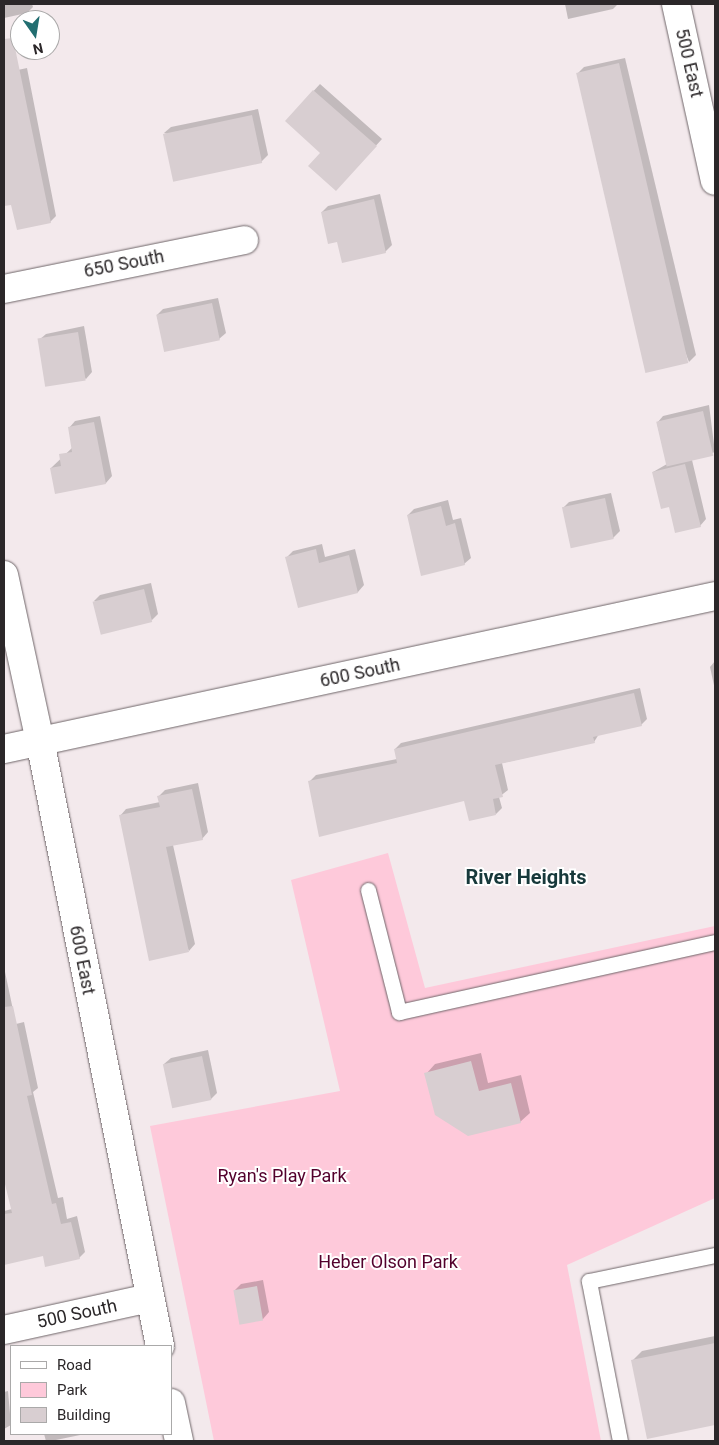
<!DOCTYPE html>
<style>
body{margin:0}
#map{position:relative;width:719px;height:1445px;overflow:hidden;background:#f3e9ec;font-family:Roboto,sans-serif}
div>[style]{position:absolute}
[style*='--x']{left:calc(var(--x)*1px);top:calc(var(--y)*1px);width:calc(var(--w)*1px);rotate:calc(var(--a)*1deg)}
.green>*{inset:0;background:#fec9da}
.shadow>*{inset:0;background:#0003}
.building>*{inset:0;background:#d8ced1;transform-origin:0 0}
.roads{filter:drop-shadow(0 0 1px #6f6669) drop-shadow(0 0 1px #6f6669)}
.service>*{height:15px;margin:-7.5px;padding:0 7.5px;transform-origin:7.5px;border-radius:7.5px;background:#fff}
.minor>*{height:28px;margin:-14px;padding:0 14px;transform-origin:14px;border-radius:14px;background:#fff}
.tertiary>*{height:28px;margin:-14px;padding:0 14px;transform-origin:14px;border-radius:14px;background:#fff}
span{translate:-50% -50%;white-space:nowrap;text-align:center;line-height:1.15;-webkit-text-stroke:4px #fff;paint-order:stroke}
.street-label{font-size:18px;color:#2b2729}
.park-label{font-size:18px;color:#53002c}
.quarter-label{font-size:20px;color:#17393b;font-weight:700}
.frame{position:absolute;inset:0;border:5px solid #2b2729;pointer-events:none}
.legend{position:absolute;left:10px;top:1345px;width:162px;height:90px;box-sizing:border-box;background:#fff;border:1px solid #aaa9a9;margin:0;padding:6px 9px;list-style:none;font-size:15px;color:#2b2729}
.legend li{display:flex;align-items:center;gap:10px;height:25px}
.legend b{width:25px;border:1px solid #aaa9a9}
.north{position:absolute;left:10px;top:10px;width:50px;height:50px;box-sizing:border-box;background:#fff;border:1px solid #aaa9a9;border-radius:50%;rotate:167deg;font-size:14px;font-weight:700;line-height:20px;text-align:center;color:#2b2729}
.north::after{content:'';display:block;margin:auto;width:18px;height:22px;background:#226e71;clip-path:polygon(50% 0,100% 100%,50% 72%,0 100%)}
</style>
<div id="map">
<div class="green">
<i style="clip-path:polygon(388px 853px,425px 988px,715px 926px,715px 1198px,567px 1265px,601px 1441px,214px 1441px,150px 1126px,340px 1091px,291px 880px)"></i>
</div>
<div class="shadow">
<i style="clip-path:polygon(4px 4px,32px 4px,33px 7px,27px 13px,4px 18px)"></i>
<i style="clip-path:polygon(565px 4px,618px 4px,613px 9px,568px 19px)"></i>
<i style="clip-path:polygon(625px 58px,696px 355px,689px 362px,578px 73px,584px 67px)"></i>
<i style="clip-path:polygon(27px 68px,56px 216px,50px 222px,12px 203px,4px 205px,4px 73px)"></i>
<i style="clip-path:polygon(320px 84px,382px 139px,342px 183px,322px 153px,286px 121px)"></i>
<i style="clip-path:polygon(258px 109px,268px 155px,261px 162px,164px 133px,171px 127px)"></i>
<i style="clip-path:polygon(380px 194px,392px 245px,385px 252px,338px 240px,322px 212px,328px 206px)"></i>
<i style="clip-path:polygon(218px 298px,226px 333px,219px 339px,157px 315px,163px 309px)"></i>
<i style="clip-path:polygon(84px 326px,92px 372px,86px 379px,39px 340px,46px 334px)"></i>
<i style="clip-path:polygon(709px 405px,715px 452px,692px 460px,706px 519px,700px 526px,670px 506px,653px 472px,667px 464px,657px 423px,663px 416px)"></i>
<i style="clip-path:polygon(100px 416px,112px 476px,106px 483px,51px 468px,73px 447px,69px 428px,75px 421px)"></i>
<i style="clip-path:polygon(611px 493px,620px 531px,613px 538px,563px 508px,569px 502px)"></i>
<i style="clip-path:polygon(448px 500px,453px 520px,461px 518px,471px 558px,464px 564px,408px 515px,414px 509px)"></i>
<i style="clip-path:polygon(322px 544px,325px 557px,355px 549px,364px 585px,358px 592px,299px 607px,287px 557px,293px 551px)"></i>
<i style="clip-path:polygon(151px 583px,158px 614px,152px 620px,94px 601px,100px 595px)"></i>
<i style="clip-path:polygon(715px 661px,715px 690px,710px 667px)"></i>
<i style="clip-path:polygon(640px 688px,647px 719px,641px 725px,599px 734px,594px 742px,502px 763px,508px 790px,499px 797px,502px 808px,496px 814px,465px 800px,310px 781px,316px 775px,397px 759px,395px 749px,401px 743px)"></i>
<i style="clip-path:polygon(198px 783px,208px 832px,202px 839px,173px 845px,195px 944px,189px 951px,120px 816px,126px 809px,160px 802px,159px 796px,165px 790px)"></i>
<i style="clip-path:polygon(4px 967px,16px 1024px,24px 1022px,38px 1088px,33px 1092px,58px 1198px,63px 1197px,67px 1219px,77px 1216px,85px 1252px,79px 1258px,44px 1254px,4px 1264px,4px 1211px,12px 1209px,4px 1174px)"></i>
<i style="clip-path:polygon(208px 1050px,217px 1093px,211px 1099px,164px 1064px,171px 1058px)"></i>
<i style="clip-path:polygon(481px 1053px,488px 1083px,521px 1075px,530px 1113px,520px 1122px,426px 1074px,435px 1064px)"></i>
<i style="clip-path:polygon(263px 1280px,269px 1312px,263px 1319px,241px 1323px,234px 1291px,241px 1284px)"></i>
<i style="clip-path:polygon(715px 1336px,715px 1424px,648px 1437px,633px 1360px,642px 1351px)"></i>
<i style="clip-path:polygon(8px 1391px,11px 1425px,4px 1429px,4px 1392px)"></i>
<i style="clip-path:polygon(44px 1434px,85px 1434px,51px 1441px,46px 1441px)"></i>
</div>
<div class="building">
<i style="clip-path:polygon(13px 38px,51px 223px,17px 230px,11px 205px,4px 206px,4px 39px)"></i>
<i style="left:619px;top:63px;width:308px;height:44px;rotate:77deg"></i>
<i style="clip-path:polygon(313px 90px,377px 146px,336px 191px,308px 166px,320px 153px,285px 121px)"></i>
<i style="left:252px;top:115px;width:49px;height:91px;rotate:78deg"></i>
<i style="clip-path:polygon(374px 199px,386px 253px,342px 263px,337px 242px,328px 244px,321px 212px)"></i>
<i style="left:212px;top:303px;width:38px;height:57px;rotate:78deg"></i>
<i style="left:78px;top:332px;width:49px;height:41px;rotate:81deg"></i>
<i style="left:703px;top:411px;width:46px;height:48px;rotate:77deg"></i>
<i style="clip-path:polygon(94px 422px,106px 484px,55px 494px,50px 468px,61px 466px,59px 454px,72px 452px,68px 427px)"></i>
<i style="clip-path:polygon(685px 464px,701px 527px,675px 533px,669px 507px,661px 509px,652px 472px)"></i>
<i style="left:605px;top:498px;width:42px;height:44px;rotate:78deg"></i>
<i style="clip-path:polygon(441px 506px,446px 526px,455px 523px,465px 565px,421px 576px,407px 515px)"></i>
<i style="clip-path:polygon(316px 549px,319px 563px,349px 555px,358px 593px,298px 608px,285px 557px)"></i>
<i style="left:144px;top:589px;width:34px;height:53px;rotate:76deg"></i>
<i style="clip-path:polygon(634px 693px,642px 726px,593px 737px,595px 743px,495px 765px,503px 797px,493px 799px,496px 815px,469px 821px,464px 801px,319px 837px,308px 781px,397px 763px,394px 749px)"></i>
<i style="clip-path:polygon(192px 789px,203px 840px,166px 847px,189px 952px,149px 961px,119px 815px,160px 807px,157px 796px)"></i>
<i style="clip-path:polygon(13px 1006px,32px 1095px,27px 1096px,52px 1204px,56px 1203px,61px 1224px,71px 1222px,80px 1259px,45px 1267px,43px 1256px,4px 1265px,4px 1214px,12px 1213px,4px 1180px,4px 1007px)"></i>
<i style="left:202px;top:1056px;width:45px;height:40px;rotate:78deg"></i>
<i style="clip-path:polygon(471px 1061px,479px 1091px,511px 1083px,521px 1123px,468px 1136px,435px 1115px,424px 1073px)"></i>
<i style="left:257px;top:1286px;width:35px;height:24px;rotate:80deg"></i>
<i style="clip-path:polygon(715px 1343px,715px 1425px,647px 1439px,631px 1360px)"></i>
</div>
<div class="roads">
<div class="service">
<i style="--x:368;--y:890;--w:126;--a:75.7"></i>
<i style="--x:399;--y:1012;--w:324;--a:-12.5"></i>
<i style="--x:620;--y:1441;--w:163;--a:-101"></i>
<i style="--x:589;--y:1281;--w:129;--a:-11.7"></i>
</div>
<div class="minor">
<i style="--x:676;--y:4;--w:181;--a:77.6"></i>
<i style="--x:4;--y:289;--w:245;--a:-11.5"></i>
<i style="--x:40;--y:741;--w:617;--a:78.78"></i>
<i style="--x:4;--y:1330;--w:149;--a:-12.4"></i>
<i style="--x:171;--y:1403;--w:39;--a:78"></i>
</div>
<div class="tertiary">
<i style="--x:4;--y:575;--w:170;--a:77.8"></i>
<i style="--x:4;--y:749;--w:727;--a:-12.14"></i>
</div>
</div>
<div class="street-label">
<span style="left:689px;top:63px;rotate:77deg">500 East</span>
<span style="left:124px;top:264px;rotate:-11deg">650 South</span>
<span style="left:360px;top:673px;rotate:-12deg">600 South</span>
<span style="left:82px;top:960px;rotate:79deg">600 East</span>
<span style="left:77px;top:1314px;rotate:-12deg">500 South</span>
</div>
<div class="park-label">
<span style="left:282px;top:1176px">Ryan's Play Park</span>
<span style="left:388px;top:1262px">Heber Olson Park</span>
</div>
<div class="quarter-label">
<span style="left:526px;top:877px">River Heights</span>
</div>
<div class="frame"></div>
<ul class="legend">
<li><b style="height:6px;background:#fff"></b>Road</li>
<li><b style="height:14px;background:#fec9da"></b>Park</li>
<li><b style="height:14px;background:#d8ced1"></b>Building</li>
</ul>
<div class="north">N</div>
</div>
